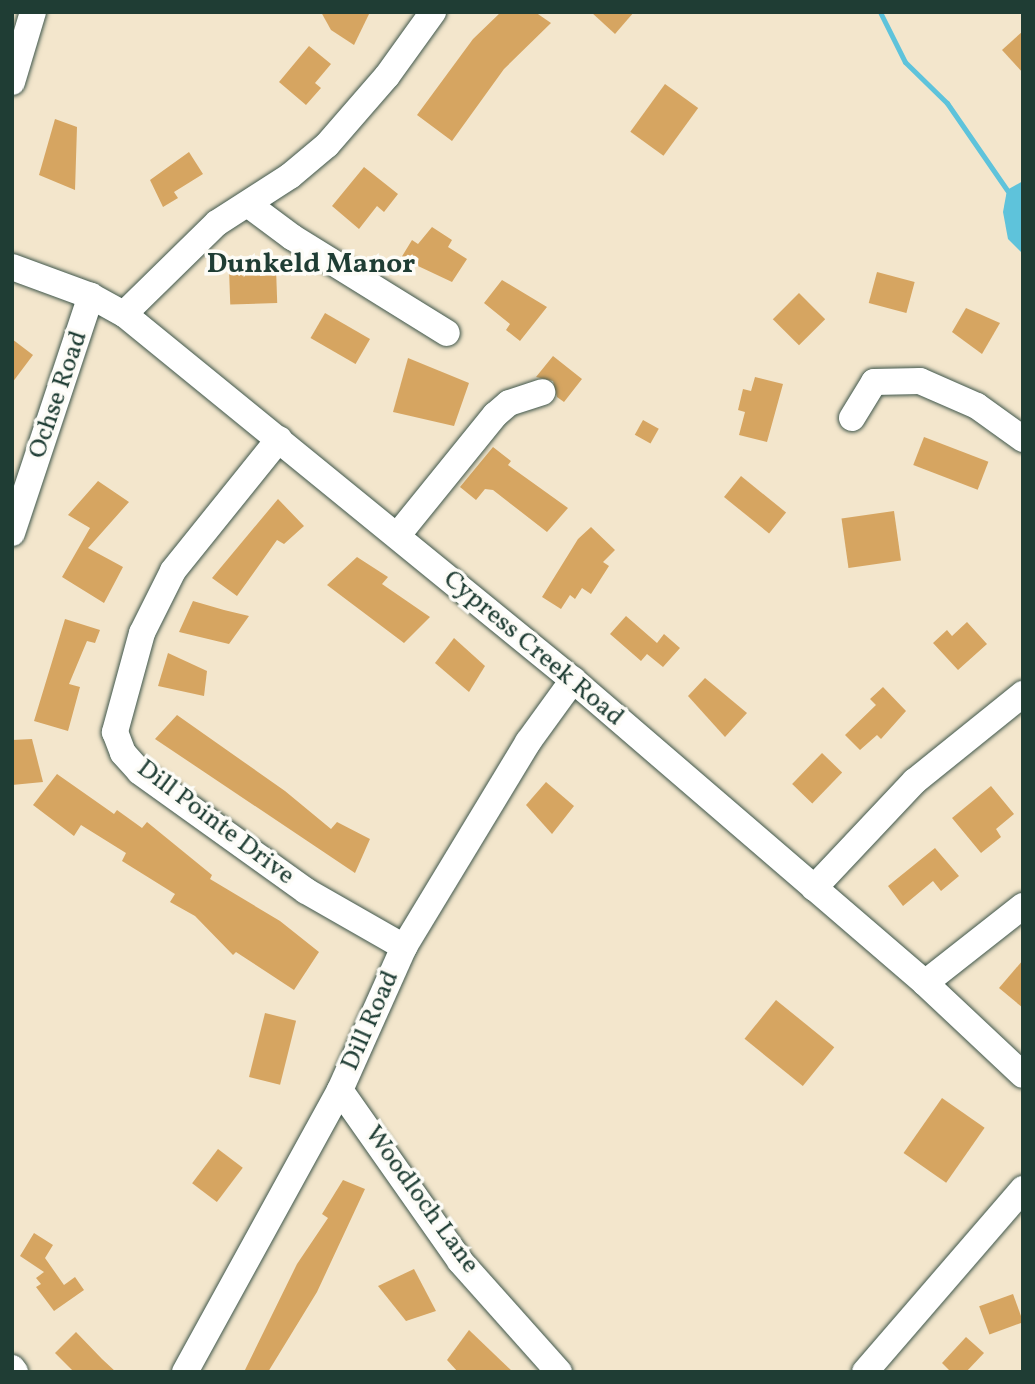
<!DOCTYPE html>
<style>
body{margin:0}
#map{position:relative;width:1035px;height:1384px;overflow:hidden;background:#f3e6cc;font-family:Vollkorn,serif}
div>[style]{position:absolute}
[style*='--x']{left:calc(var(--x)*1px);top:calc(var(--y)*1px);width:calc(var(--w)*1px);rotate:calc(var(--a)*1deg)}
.water>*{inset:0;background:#5ec3db}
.stream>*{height:5px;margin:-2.5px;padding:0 2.5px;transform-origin:2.5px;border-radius:2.5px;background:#5ec3db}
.building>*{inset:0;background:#d6a561;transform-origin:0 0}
.roads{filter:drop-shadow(0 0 2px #3f564b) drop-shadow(0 0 2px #3f564b)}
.minor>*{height:26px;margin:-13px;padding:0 13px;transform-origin:13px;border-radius:13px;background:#fff}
span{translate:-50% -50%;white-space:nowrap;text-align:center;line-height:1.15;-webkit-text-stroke:7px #fdfcf7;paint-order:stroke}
.street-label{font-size:26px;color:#1f3d34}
.neighbourhood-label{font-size:28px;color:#1f3d34;font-weight:700}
.frame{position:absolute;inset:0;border:14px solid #1f3d34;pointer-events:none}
</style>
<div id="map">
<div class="water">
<i style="clip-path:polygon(1023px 181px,1023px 254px,1008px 239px,1003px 212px,1007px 190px)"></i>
</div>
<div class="stream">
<i style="--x:880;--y:12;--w:56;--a:63.4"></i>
<i style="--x:905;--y:62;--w:59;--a:44.3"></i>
<i style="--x:947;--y:103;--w:106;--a:55.4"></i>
</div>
<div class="building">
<i style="clip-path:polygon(321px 12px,370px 12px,354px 45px,331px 30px)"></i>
<i style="clip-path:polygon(501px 12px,535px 12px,551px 23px,504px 69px,452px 141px,417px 115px,473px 39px)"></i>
<i style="clip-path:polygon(591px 12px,634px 12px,615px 34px)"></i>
<i style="clip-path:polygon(1023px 31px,1023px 73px,1002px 50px)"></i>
<i style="clip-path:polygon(309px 46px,331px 64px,315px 83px,321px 88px,306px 105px,279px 82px)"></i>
<i style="left:665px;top:84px;width:41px;height:59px;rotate:36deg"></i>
<i style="clip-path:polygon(55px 119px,77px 127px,75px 190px,39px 175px)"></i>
<i style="clip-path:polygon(189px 152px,203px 174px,174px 192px,178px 198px,163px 207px,150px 180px)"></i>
<i style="clip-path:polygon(364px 167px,398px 194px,384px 212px,377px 206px,359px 229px,332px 206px)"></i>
<i style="clip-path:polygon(432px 227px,452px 240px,448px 247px,467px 259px,452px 282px,401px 258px,412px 240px,418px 244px)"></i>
<i style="left:276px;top:268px;width:35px;height:47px;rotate:88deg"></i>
<i style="left:877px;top:272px;width:39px;height:32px;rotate:15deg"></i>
<i style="clip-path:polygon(502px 280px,547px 307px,520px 341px,506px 330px,510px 324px,484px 303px)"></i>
<i style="left:799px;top:293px;width:37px;height:37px;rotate:45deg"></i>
<i style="clip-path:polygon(966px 308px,1000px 323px,982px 354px,952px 332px)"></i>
<i style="left:325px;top:313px;width:52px;height:29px;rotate:30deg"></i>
<i style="clip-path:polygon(12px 339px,33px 355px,12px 383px)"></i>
<i style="clip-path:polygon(553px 356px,582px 379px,564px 402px,557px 397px,553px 381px,536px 377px)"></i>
<i style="clip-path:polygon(408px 358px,469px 383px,454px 426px,393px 412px)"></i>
<i style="clip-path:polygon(755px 377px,783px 384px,767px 442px,739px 435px,745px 412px,738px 410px,743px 389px,751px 391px)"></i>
<i style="left:643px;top:420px;width:18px;height:17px;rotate:29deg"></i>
<i style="left:924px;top:437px;width:69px;height:30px;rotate:21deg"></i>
<i style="clip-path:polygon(493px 447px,511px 461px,508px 465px,568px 508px,547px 532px,493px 490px,485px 489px,476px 500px,460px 487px)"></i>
<i style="left:741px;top:476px;width:58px;height:27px;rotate:39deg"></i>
<i style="clip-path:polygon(98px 481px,129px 502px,88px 548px,123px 567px,104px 603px,62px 577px,90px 528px,68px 515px)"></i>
<i style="clip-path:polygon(278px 499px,304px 526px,284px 544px,277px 540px,237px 596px,212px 578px)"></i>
<i style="left:894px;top:511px;width:50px;height:53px;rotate:82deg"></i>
<i style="clip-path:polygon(591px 527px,615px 550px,603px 562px,609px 566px,591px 594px,582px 588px,575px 599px,570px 595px,561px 609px,542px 597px,578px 539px)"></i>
<i style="clip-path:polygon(357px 557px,388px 577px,382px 584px,430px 617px,404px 643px,327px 585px)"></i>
<i style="clip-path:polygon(193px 601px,224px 610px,249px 616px,229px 644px,179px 632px)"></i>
<i style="clip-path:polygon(626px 616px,657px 643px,664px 634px,680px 648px,663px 667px,647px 654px,641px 661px,610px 634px)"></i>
<i style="clip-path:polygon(65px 619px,100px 630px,95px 643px,87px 641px,69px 684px,80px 687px,68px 731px,34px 721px)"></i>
<i style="clip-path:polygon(967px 622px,987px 644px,958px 670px,933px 643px,947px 630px,952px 636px)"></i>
<i style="clip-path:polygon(454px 638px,485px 666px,469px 692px,435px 663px)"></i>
<i style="clip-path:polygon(168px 653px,207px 671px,204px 696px,158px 686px)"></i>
<i style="clip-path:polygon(705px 678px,747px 713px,725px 737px,688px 696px)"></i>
<i style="clip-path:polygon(883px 687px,906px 711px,881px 739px,877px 735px,860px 750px,845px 735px,876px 705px,870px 699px)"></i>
<i style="clip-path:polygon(177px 715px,285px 791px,331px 829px,337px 822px,370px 839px,355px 873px,155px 739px)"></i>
<i style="clip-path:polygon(32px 739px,43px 782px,12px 785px,12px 740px)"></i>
<i style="left:822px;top:753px;width:28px;height:43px;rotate:44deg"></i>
<i style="clip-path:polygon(57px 774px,114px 814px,117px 810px,142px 828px,147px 822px,212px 875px,210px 879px,280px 921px,319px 952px,294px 990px,236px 952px,233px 955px,195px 916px,170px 902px,175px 894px,122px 861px,126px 853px,81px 825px,74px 836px,33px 805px)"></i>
<i style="clip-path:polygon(546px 782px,574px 806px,552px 834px,526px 805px)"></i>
<i style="clip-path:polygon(991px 786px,1014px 814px,996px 829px,1001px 837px,981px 853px,952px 818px)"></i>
<i style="clip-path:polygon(935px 848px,959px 876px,941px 891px,933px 881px,903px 906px,888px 886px)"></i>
<i style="clip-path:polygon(1023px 960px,1023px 1008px,999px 988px)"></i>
<i style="left:776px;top:1000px;width:75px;height:50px;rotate:39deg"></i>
<i style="left:265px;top:1013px;width:32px;height:66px;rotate:14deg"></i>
<i style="left:942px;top:1098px;width:52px;height:67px;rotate:35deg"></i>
<i style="left:218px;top:1149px;width:31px;height:43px;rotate:37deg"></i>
<i style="clip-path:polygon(343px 1180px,365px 1189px,317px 1292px,268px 1372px,244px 1372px,297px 1264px,328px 1218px,322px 1214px)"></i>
<i style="clip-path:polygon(34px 1233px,53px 1245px,45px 1258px,64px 1285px,75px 1277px,84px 1290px,54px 1311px,36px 1287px,41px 1284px,36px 1278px,44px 1272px,20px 1256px)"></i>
<i style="clip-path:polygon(414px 1269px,436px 1311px,406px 1321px,378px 1286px)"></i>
<i style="left:1013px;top:1294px;width:30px;height:36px;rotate:70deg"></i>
<i style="clip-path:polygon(469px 1330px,513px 1372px,458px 1372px,447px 1360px)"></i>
<i style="clip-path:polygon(76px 1332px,102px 1359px,116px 1372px,74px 1372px,55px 1353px)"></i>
<i style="clip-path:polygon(966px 1337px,984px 1353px,966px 1372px,951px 1372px,942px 1363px)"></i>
</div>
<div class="roads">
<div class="minor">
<i style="--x:12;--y:82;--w:73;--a:-73.3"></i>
<i style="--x:249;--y:205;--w:54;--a:36.7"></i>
<i style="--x:292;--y:237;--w:182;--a:31.8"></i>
<i style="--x:12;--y:267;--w:84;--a:20.2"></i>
<i style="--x:91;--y:296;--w:38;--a:29"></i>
<i style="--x:124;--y:314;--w:579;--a:39.19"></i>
<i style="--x:573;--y:680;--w:464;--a:40.7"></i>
<i style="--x:925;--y:983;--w:134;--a:43.2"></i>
<i style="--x:124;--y:314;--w:130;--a:-44.4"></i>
<i style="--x:217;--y:223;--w:87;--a:-32.8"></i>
<i style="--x:290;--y:176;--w:48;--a:-40"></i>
<i style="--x:327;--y:145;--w:91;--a:-49"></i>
<i style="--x:387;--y:76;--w:79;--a:-54.3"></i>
<i style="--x:852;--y:418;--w:42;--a:-58.6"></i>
<i style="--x:874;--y:382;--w:46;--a:-1.2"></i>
<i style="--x:920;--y:381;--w:62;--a:23.7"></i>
<i style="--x:977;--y:406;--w:57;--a:35.7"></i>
<i style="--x:279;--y:439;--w:169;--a:128.8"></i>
<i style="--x:173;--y:571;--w:69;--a:116.6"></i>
<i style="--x:142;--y:633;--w:103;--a:105.3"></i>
<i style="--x:115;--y:732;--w:22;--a:69"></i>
<i style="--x:123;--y:753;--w:25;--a:48"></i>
<i style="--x:140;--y:772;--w:204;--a:35.6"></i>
<i style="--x:306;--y:891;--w:113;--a:29.7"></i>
<i style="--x:12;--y:533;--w:250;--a:-71.6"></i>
<i style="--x:397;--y:536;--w:156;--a:-51"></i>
<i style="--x:495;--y:415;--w:18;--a:-41"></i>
<i style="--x:509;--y:403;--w:35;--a:-18"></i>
<i style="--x:814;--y:888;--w:147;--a:-46.7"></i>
<i style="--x:915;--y:781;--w:139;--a:-38.9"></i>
<i style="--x:925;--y:983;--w:125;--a:-38.2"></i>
<i style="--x:340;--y:1090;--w:209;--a:54.9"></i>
<i style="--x:460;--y:1261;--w:149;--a:48.3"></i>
<i style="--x:12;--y:1368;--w:5;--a:53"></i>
<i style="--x:185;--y:1372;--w:322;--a:-61.2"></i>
<i style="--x:340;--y:1090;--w:157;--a:-65.9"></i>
<i style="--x:404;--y:947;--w:240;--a:-58.8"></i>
<i style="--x:528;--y:742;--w:77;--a:-54"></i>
<i style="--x:865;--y:1372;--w:242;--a:-49.2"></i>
</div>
</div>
<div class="street-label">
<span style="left:59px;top:395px;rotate:-71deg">Ochse Road</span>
<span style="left:533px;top:649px;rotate:40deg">Cypress Creek Road</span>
<span style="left:215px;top:823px;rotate:37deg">Dill Pointe Drive</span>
<span style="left:371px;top:1021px;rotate:-66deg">Dill Road</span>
<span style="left:421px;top:1200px;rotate:54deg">Woodloch Lane</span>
</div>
<div class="neighbourhood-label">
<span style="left:311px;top:265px">Dunkeld Manor</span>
</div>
<div class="frame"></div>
</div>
